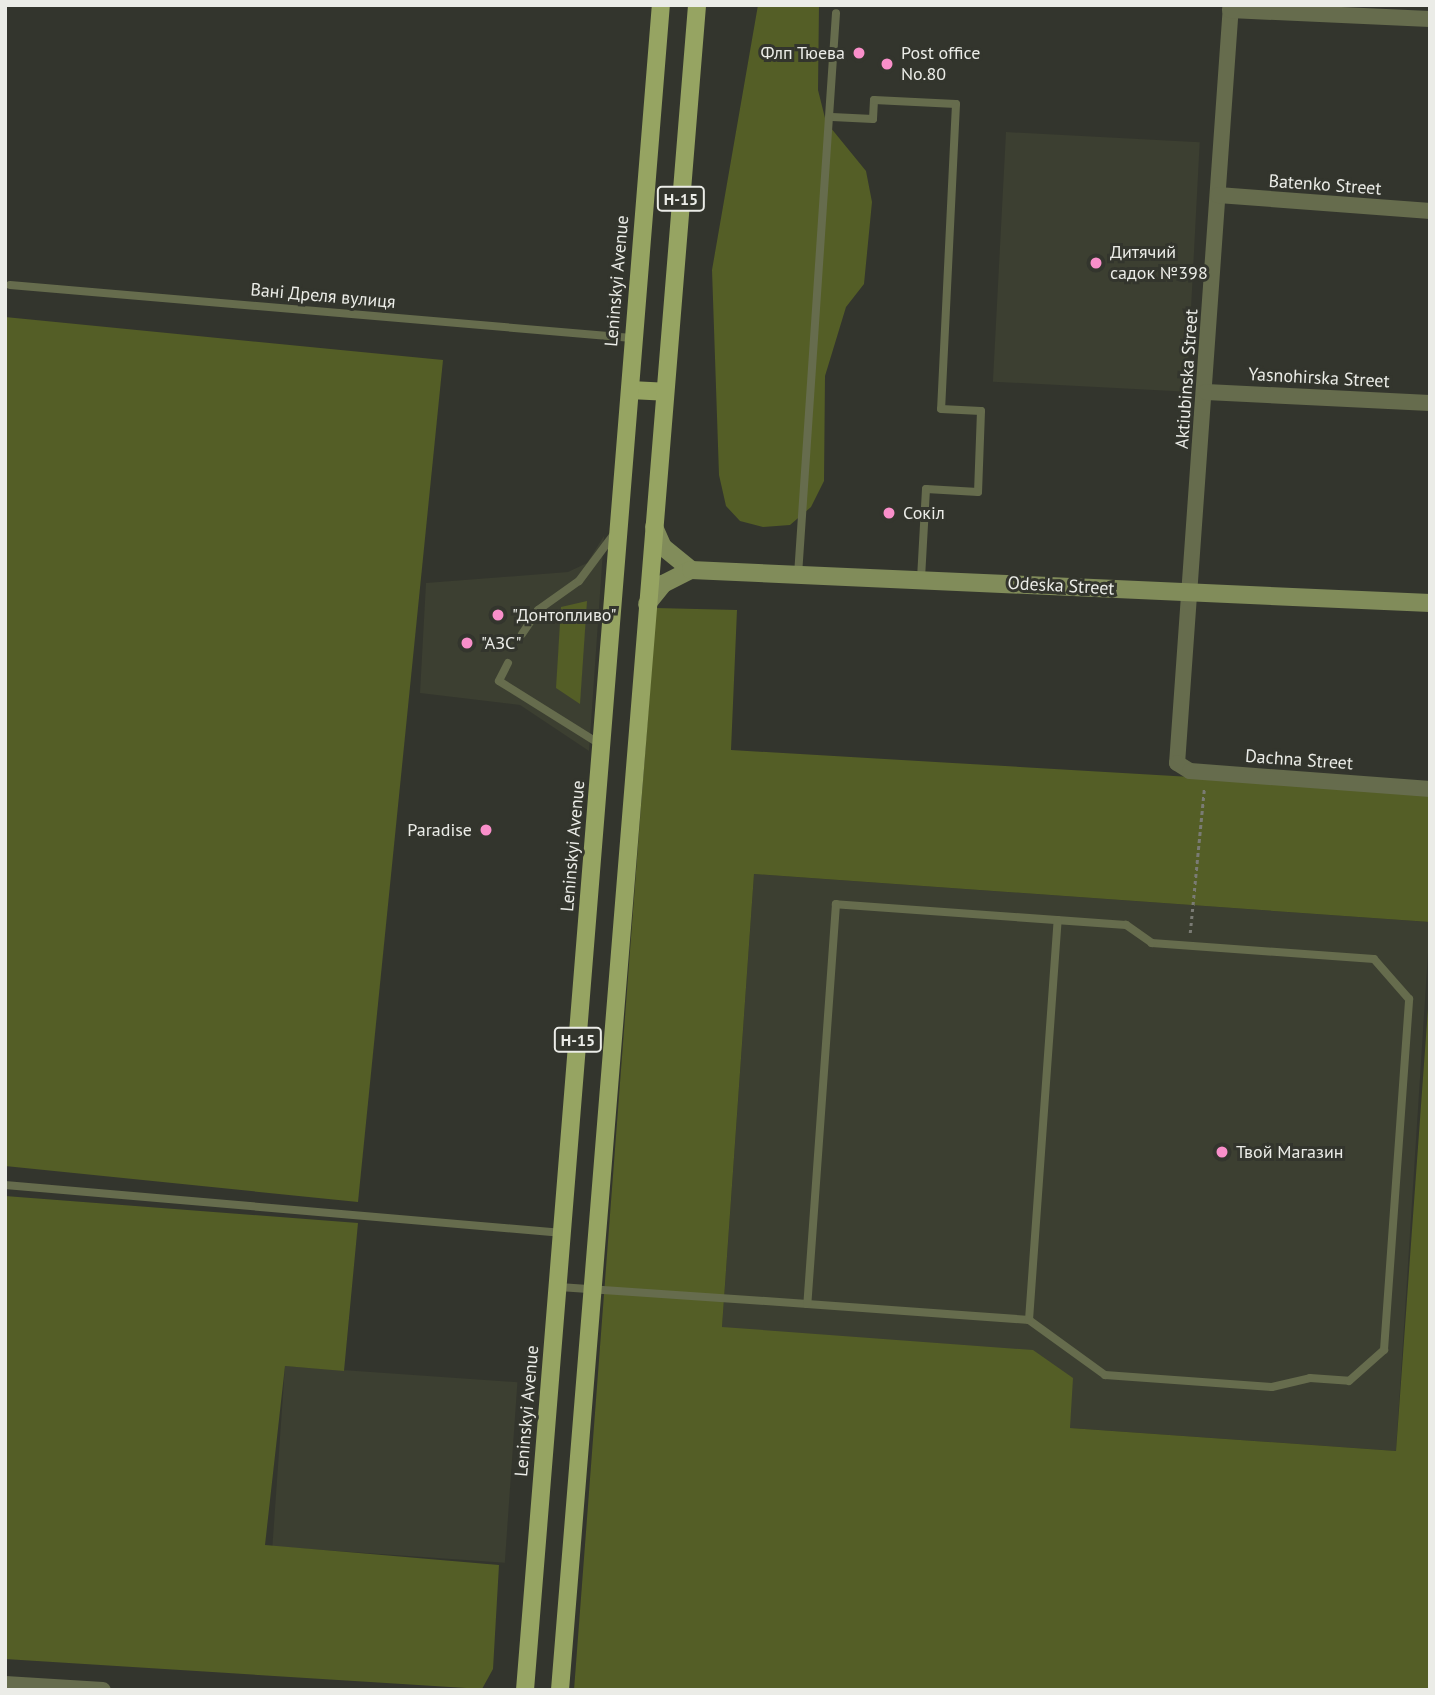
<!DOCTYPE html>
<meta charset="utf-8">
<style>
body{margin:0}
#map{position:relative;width:1435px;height:1695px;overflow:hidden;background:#33352d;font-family:"PT Sans",sans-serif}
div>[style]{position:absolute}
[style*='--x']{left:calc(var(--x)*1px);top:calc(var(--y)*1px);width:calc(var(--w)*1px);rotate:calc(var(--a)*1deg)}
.built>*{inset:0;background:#3c3f31;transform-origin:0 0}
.green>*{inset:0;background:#545e26}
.path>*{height:2.5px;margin-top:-1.25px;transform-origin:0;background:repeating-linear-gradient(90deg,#7a7b74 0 3.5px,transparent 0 7px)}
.lane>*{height:8px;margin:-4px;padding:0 4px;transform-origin:4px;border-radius:4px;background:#666c4d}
.street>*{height:16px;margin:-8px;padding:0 8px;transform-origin:8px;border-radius:8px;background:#666c4d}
.secondary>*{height:18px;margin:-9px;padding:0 9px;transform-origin:9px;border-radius:9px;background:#818c5a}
.primary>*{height:18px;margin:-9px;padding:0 9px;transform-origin:9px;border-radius:9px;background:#96a462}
.dots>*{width:19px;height:19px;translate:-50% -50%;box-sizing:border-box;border:4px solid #33352d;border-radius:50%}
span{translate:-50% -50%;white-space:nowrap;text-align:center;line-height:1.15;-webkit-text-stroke:6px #33352d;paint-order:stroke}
.shield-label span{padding:2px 5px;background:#33352d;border:2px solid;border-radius:5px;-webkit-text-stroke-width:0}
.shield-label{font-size:16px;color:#ebece7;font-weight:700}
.poi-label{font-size:18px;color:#ebece7}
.right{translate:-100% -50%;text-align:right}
.left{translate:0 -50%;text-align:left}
.street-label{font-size:18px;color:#ebece7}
.frame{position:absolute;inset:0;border:7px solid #ebece7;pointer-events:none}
</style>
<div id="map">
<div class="built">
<i style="left:1006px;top:132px;width:194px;height:250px;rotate:3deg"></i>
<i style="clip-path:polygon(604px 536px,589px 751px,520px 705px,420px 693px,426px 583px,568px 572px,587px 563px)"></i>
<i style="clip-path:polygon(754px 874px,1430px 922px,1396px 1451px,1070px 1428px,722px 1327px)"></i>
<i style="left:285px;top:1366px;width:233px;height:181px;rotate:4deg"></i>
</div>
<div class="green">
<i style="clip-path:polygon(758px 5px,819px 5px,818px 90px,826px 122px,866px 171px,872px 202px,864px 284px,846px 307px,825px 376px,824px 481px,811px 507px,790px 525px,763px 527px,740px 521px,726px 506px,719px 475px,712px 270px)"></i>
<i style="clip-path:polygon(5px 317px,443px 360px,358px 1202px,5px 1166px)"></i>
<i style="clip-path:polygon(587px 601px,580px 704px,556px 688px,561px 607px)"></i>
<i style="clip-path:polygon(656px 608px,737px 610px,731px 750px,1430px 791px,1430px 922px,754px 874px,722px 1327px,1033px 1350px,1073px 1378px,1070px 1428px,1396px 1451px,1430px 981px,1430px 1690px,574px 1690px)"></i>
<i style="clip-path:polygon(5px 1196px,358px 1223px,344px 1371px,285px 1366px,265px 1545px,499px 1565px,493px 1669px,482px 1689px,5px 1659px)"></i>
</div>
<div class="path">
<i style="--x:1190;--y:933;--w:144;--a:-84.4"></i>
</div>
<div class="lane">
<i style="--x:832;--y:117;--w:41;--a:2.8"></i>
<i style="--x:873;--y:119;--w:19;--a:-87"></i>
<i style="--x:874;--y:100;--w:82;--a:2.8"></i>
<i style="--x:956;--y:104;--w:305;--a:92.8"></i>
<i style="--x:941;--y:409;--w:40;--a:2.9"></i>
<i style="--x:981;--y:411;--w:81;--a:92.1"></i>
<i style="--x:978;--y:492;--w:52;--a:-176.7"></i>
<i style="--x:926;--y:489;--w:90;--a:93.2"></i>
<i style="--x:10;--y:285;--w:624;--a:4.87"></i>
<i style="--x:798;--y:575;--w:563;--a:-86.13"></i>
<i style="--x:522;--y:634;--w:29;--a:-56"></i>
<i style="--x:538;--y:610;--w:50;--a:-35.3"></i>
<i style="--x:579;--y:581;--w:59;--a:-53.3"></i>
<i style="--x:508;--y:663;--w:20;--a:117"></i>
<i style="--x:499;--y:681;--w:119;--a:32"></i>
<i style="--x:5;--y:1185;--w:560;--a:4.92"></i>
<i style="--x:559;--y:1287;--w:249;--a:3.9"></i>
<i style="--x:807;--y:1304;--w:223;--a:4.1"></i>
<i style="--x:1029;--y:1320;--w:94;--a:35.9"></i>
<i style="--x:1105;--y:1375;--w:167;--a:4.1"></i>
<i style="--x:1272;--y:1387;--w:39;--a:-13"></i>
<i style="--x:1310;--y:1378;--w:39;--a:4"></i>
<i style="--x:1349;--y:1381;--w:47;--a:-41.5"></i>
<i style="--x:1384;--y:1350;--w:352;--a:-85.9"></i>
<i style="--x:1409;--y:999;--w:53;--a:-131.2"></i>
<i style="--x:1374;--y:959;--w:223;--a:-175.9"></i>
<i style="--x:1152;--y:943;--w:32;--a:-145"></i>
<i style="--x:1126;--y:925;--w:291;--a:-175.9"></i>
<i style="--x:836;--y:904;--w:401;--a:94.1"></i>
<i style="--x:1029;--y:1320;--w:401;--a:-85.9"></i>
</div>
<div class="street">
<i style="--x:1231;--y:5;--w:760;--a:94.07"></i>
<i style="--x:1177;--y:763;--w:15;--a:32"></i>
<i style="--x:1190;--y:771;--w:241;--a:4.3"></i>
<i style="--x:1230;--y:10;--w:200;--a:2.6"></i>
<i style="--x:1218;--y:195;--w:213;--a:4.3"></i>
<i style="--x:1206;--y:392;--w:224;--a:2.8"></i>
<i style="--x:5;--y:1684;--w:98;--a:3.5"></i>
</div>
<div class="secondary">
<i style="--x:654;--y:527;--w:22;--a:66"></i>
<i style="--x:663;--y:547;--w:36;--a:39"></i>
<i style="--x:647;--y:604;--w:26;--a:-51"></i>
<i style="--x:663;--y:584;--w:31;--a:-27"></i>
<i style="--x:691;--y:570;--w:740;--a:2.56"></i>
</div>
<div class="primary">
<i style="--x:630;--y:390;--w:35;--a:3"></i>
<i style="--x:525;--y:1690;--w:1690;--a:-85.39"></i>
<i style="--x:560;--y:1690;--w:1691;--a:-85.35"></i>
</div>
<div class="dots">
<i style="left:859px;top:53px;background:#f98fca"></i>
<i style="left:887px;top:64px;background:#f98fca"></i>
<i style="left:1096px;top:263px;background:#f98fca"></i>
<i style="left:889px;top:513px;background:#f98fca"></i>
<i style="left:498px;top:615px;background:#f98fca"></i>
<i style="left:467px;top:643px;background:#f98fca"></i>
<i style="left:486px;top:830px;background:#f98fca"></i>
<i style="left:1222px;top:1152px;background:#f98fca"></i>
</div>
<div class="shield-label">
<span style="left:681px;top:199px">Н-15</span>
<span style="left:578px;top:1040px">Н-15</span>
</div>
<div class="poi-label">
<span class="right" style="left:845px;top:53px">Флп Тюева</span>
<span class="left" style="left:901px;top:64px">Post office<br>No.80</span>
<span class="left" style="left:1110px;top:263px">Дитячий<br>садок №398</span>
<span class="left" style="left:903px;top:513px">Сокіл</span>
<span class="left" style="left:512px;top:615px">"Донтопливо"</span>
<span class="left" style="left:481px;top:643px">"АЗС"</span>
<span class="right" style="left:472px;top:830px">Paradise</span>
<span class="left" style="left:1236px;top:1152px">Твой Магазин</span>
</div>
<div class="street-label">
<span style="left:1325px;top:185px;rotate:4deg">Batenko Street</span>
<span style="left:617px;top:281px;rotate:-85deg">Leninskyi Avenue</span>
<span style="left:323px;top:296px;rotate:5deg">Вані Дреля вулиця</span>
<span style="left:1319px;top:378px;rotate:3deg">Yasnohirska Street</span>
<span style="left:1187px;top:379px;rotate:-86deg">Aktiubinska Street</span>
<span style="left:1061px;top:586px;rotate:3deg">Odeska Street</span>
<span style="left:1299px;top:760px;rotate:4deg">Dachna Street</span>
<span style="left:573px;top:846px;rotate:-85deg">Leninskyi Avenue</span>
<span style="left:527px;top:1411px;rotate:-85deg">Leninskyi Avenue</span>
</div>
<div class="frame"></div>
</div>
